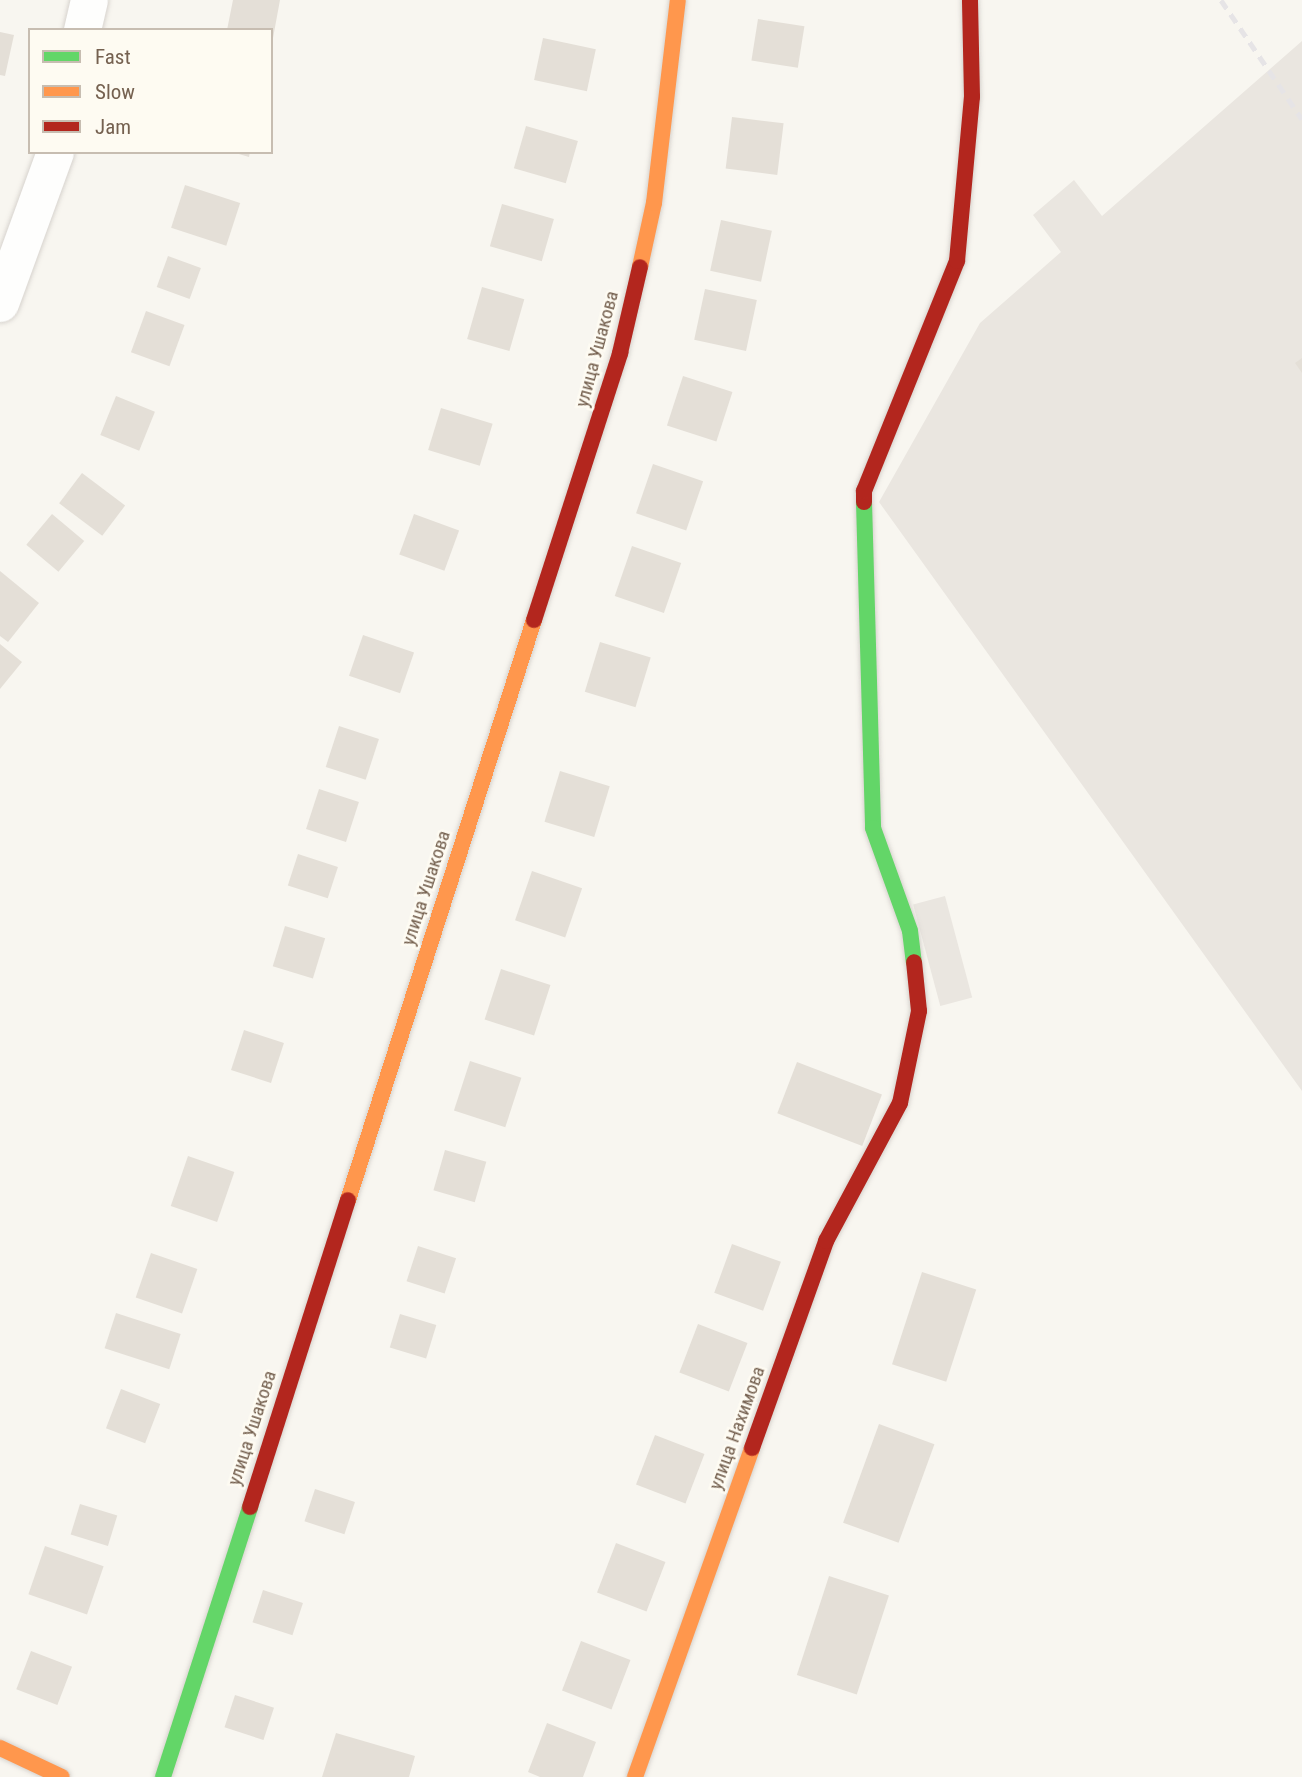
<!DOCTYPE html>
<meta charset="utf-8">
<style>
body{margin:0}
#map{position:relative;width:1302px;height:1777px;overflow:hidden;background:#f8f6f0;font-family:"Roboto Condensed",sans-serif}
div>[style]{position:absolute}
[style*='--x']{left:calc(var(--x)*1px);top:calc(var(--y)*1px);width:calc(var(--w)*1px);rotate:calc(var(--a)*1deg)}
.industrial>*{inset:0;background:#eae6e0;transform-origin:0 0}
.building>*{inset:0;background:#e4dfd7;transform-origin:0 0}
.roads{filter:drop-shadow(0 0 2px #d7d3ce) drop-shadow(0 0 2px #d7d3ce)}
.street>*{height:37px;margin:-18.5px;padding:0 18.5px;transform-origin:18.5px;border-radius:18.5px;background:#fefefd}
.fast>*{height:16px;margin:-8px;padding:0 8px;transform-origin:8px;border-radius:8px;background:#63d668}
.slow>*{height:16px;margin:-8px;padding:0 8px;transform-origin:8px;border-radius:8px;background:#ff974d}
.jam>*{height:16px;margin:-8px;padding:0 8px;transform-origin:8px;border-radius:8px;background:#b3261e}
.rail>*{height:5px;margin-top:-2.5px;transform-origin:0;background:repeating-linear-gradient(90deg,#e6e4e6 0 10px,transparent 0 17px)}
span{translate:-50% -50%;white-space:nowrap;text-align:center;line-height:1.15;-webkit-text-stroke:5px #fefbf2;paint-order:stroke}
.street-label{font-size:19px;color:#756150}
.legend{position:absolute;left:28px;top:28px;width:245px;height:126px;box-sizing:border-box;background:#fefbf2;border:2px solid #c7bdb1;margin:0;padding:9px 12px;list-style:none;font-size:21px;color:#756150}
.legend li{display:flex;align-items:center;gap:14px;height:35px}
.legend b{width:35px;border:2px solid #c7bdb1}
</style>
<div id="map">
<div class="industrial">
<i style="clip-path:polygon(1302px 41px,1302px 1091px,879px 502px,980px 323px,1061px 252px,1033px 215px,1074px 180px,1102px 216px)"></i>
<i style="left:945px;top:896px;width:105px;height:33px;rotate:75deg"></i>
</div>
<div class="building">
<i style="clip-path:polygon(233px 0,280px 0,273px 38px,271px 30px,227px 30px)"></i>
<i style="left:758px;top:19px;width:47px;height:42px;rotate:9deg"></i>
<i style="clip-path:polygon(0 32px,14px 35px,5px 76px,0 75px)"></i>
<i style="left:543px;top:38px;width:54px;height:43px;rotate:12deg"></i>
<i style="left:732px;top:117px;width:52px;height:52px;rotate:7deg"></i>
<i style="left:526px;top:126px;width:54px;height:44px;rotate:16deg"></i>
<i style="clip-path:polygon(232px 152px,250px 152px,249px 157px)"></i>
<i style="left:185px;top:185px;width:58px;height:45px;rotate:18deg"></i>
<i style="left:502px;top:204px;width:54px;height:44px;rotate:16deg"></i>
<i style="left:721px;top:220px;width:52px;height:52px;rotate:12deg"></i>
<i style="left:168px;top:256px;width:35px;height:33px;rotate:20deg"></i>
<i style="left:482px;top:287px;width:44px;height:54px;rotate:16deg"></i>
<i style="left:705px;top:289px;width:53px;height:52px;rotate:12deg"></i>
<i style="left:146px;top:311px;width:41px;height:44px;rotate:20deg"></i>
<i style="clip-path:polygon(1302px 358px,1302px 373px,1295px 363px)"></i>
<i style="left:683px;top:376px;width:52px;height:52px;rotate:18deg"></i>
<i style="left:116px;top:396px;width:42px;height:42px;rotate:22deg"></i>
<i style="left:441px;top:408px;width:54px;height:44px;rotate:17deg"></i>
<i style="left:653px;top:464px;width:53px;height:52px;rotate:19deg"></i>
<i style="left:82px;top:473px;width:54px;height:38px;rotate:37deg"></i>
<i style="left:52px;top:514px;width:42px;height:40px;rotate:40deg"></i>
<i style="left:414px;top:514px;width:48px;height:43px;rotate:20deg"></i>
<i style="left:632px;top:546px;width:52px;height:53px;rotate:19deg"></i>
<i style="clip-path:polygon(0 571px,39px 603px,8px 642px,0 636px)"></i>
<i style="left:363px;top:635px;width:54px;height:43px;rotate:19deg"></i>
<i style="left:600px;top:642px;width:53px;height:52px;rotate:17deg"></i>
<i style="clip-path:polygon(0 644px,22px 662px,0 689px)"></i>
<i style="left:339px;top:726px;width:42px;height:43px;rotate:18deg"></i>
<i style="left:560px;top:771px;width:52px;height:53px;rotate:17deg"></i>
<i style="left:319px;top:789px;width:42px;height:42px;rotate:18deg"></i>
<i style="left:298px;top:854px;width:42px;height:33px;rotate:18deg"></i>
<i style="left:532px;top:871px;width:53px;height:52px;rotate:19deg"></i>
<i style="left:285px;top:926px;width:42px;height:42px;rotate:17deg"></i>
<i style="left:501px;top:969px;width:52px;height:53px;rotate:18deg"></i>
<i style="left:244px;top:1030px;width:42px;height:42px;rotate:18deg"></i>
<i style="left:470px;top:1061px;width:54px;height:52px;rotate:18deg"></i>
<i style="left:797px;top:1062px;width:91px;height:55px;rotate:21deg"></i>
<i style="left:445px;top:1150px;width:43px;height:42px;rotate:16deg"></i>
<i style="left:188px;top:1156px;width:49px;height:53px;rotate:19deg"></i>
<i style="left:732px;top:1244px;width:52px;height:52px;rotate:20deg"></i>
<i style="left:418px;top:1246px;width:40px;height:37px;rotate:18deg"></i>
<i style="left:151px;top:1253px;width:49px;height:47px;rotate:19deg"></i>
<i style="left:922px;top:1272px;width:57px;height:97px;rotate:18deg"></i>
<i style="left:116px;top:1313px;width:68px;height:37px;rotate:18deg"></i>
<i style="left:400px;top:1314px;width:38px;height:35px;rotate:17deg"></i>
<i style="left:698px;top:1324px;width:53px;height:52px;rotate:21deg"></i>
<i style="left:121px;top:1389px;width:42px;height:42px;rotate:21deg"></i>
<i style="left:879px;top:1424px;width:59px;height:105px;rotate:20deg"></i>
<i style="left:655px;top:1435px;width:53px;height:53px;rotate:21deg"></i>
<i style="left:315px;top:1489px;width:42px;height:34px;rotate:18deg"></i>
<i style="left:80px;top:1504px;width:39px;height:32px;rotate:17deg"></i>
<i style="left:616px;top:1543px;width:53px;height:53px;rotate:21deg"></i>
<i style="left:45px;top:1546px;width:62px;height:51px;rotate:19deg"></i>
<i style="left:829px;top:1576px;width:63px;height:104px;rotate:18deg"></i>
<i style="left:263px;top:1590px;width:42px;height:34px;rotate:18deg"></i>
<i style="left:581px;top:1641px;width:53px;height:53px;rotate:21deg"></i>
<i style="left:31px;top:1651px;width:44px;height:41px;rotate:21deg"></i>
<i style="left:235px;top:1695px;width:41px;height:34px;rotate:18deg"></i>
<i style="clip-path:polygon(547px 1723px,596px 1742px,583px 1777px,540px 1777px,528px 1772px)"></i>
<i style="clip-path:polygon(336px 1733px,415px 1756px,409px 1777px,322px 1777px)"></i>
</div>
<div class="roads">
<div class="street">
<i style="--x:82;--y:30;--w:31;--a:-77"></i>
<i style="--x:0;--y:303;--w:161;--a:-70"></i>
</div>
<div class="fast">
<i style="--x:864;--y:502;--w:326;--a:88.4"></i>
<i style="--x:873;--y:828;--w:109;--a:70.2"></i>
<i style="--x:910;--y:931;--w:31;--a:83"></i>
<i style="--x:163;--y:1777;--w:284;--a:-72.1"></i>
</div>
<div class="slow">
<i style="--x:640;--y:267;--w:66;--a:-77.7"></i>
<i style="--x:654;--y:203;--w:204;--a:-83.3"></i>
<i style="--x:348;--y:1200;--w:609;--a:-72.22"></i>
<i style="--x:0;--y:1748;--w:68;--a:25.1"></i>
<i style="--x:635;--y:1777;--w:349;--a:-70.4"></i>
</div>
<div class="jam">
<i style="--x:864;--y:502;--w:11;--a:-90"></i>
<i style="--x:864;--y:491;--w:248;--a:-68"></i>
<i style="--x:957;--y:261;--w:165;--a:-84.8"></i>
<i style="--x:972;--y:97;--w:97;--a:-91.2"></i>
<i style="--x:534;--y:620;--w:281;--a:-72.1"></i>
<i style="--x:620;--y:353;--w:88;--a:-76.9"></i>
<i style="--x:752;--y:1448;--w:220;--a:-70.3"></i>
<i style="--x:826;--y:1241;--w:157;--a:-61.8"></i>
<i style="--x:900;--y:1103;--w:94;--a:-78.3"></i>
<i style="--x:919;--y:1011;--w:49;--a:-95.8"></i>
<i style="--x:250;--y:1507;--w:322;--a:-72.3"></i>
</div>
</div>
<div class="rail">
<i style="--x:1221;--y:0;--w:144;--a:55.8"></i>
</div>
<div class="street-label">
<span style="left:597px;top:349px;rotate:-75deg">улица Ушакова</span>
<span style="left:426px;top:888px;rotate:-72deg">улица Ушакова</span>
<span style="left:252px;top:1428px;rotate:-72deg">улица Ушакова</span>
<span style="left:737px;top:1428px;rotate:-70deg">улица Нахимова</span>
</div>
<ul class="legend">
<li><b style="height:9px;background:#63d668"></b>Fast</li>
<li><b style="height:9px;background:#ff974d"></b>Slow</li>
<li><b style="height:9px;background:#b3261e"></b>Jam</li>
</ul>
</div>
